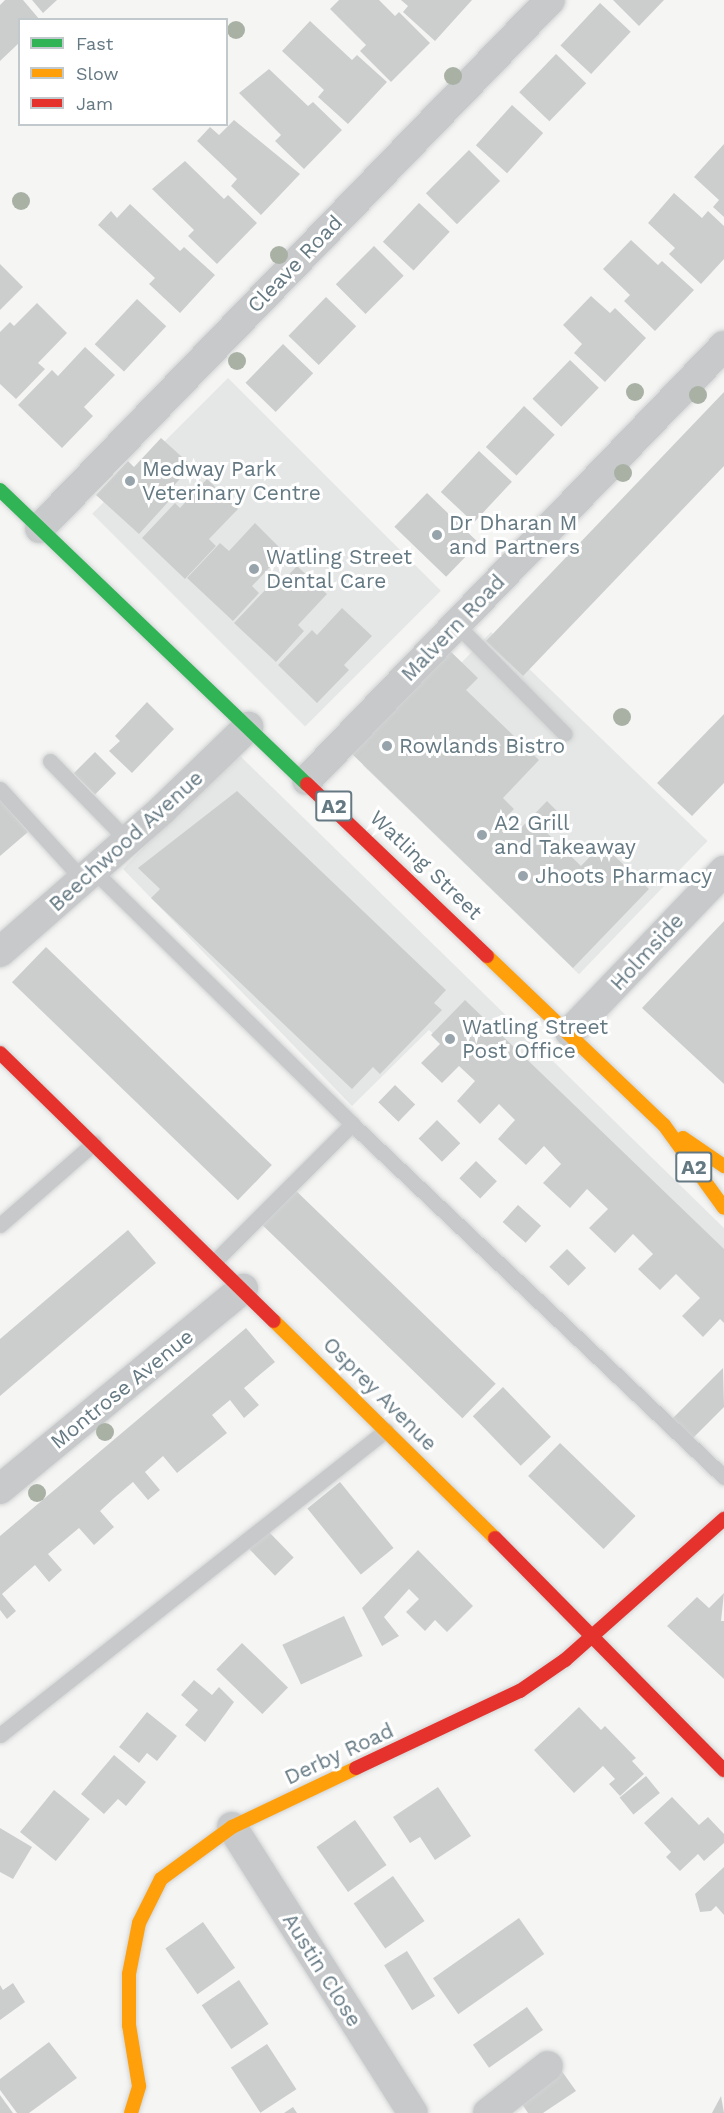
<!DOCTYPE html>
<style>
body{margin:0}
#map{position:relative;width:724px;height:2113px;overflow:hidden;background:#f5f5f4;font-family:"Work Sans",sans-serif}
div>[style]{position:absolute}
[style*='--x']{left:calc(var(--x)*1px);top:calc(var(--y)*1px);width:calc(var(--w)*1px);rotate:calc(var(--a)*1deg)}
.built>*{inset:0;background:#e5e6e6;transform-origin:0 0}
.building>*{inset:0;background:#cccece;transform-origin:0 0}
.roads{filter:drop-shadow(0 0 2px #d1d3d3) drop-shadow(0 0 2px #d1d3d3)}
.lane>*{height:15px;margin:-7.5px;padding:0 7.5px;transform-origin:7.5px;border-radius:7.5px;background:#c7c9ca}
.street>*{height:30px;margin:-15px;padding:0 15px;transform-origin:15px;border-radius:15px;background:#c7c9ca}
.fast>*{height:14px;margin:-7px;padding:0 7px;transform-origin:7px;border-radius:7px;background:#30b455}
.slow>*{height:14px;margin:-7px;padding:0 7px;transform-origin:7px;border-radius:7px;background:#ff9f0a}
.jam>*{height:14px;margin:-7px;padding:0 7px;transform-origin:7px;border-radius:7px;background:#e5322d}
.trees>*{width:18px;height:18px;margin:-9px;border-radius:50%;background:#a9b1a5}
.dots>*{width:16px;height:16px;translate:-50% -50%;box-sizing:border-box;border:3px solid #fff;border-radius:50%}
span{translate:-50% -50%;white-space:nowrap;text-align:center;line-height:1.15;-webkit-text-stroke:6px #fff;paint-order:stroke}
.shield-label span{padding:2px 4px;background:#fff;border:2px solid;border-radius:4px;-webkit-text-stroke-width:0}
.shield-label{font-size:20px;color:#657983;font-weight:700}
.street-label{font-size:21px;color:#657983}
.poi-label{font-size:21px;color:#657983}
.left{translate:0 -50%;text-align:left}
.legend{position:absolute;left:18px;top:18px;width:210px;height:108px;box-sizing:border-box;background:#fff;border:2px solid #c1c9cd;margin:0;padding:8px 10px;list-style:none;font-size:18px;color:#657983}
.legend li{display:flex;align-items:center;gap:12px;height:30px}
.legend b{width:30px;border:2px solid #c1c9cd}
</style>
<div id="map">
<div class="built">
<i style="left:228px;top:378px;width:301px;height:192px;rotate:45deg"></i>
<i style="left:491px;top:632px;width:301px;height:185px;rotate:44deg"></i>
<i style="clip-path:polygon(236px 752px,724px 1228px,724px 1303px,429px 1030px,352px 1106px,123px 869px)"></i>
</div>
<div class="building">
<i style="clip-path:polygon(5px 0,23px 0,40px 20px,20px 20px,20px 42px,0 61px,0 5px)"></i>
<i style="clip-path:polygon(32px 0,57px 0,43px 13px)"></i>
<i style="clip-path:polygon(339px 0,379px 0,395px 16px,399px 12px,430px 43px,391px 82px,360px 51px,366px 45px,330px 9px)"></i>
<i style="clip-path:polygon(401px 0,472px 0,435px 41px,403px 12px,408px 6px)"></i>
<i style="clip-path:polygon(613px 0,664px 0,639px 26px)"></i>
<i style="left:600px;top:3px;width:42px;height:58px;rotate:43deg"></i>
<i style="clip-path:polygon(310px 21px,352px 60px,357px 55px,387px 82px,348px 124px,318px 97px,324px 90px,282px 51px)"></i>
<i style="left:556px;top:54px;width:42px;height:53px;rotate:44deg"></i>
<i style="clip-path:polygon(269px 69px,308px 106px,313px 102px,342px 130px,304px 169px,275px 141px,281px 135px,239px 93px)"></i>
<i style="left:512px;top:105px;width:42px;height:54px;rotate:42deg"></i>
<i style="clip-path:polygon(234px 120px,300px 174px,261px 215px,231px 186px,237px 179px,197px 141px,210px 127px,219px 135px)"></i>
<i style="clip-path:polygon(724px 144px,724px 217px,713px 207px,719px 200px,694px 177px)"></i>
<i style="left:469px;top:150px;width:44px;height:61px;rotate:45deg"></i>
<i style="clip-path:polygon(185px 161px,224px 199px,228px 195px,257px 223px,217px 264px,188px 236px,194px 230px,152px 189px)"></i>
<i style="clip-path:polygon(674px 193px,702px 218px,708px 211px,724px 226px,724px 259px,701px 284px,669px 254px,675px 248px,648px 223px)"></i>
<i style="left:419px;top:203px;width:42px;height:53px;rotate:43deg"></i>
<i style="clip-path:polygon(130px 204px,180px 251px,184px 247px,215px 275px,180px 313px,149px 284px,155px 278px,98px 225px,111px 211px,117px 218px)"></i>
<i style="clip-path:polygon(631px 240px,658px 265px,662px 261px,694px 290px,655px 331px,624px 301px,630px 295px,603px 269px)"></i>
<i style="left:374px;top:246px;width:42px;height:54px;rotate:45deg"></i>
<i style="clip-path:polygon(0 264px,23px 287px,0 310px)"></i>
<i style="clip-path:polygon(591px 296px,610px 313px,615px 308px,646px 338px,605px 382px,574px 353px,582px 344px,563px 325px)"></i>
<i style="left:326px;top:297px;width:42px;height:54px;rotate:44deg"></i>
<i style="left:137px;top:299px;width:40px;height:62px;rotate:43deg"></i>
<i style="clip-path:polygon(37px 303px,67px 333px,38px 363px,45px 369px,16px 399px,0 384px,0 332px,10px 322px,14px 326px)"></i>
<i style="left:283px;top:344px;width:42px;height:54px;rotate:44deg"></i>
<i style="clip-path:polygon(85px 347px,115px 375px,84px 407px,93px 416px,62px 448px,18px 405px,52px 370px,58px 376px)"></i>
<i style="left:570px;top:360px;width:40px;height:54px;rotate:44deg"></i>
<i style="clip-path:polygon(724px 392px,724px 466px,523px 676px,486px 641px)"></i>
<i style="left:524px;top:406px;width:42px;height:56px;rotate:43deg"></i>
<i style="clip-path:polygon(161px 438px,192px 466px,164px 496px,169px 501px,139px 534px,96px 495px,128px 461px,134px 467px)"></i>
<i style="left:479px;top:451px;width:45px;height:56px;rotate:43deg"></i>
<i style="clip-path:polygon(207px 479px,238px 509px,209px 539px,216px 546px,185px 579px,142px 538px,175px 503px,180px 508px)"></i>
<i style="left:427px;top:493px;width:72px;height:47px;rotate:44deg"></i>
<i style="clip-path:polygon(255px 523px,284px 552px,252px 586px,259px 593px,233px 621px,187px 578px,220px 543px,229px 551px)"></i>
<i style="clip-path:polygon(297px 566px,312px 580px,300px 595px,312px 581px,327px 594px,298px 625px,304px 631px,276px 662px,234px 623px,268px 587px,273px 591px)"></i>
<i style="clip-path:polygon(342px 608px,372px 636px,344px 665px,349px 670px,317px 703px,278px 665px,312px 630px,317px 635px)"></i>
<i style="clip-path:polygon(448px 649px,478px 678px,466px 690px,539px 760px,503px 798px,514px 809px,507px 816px,521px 828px,547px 801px,560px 814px,544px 830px,581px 866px,602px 844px,649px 889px,573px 968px,349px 751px)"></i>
<i style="clip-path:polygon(147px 702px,174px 729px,132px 773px,109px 751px,120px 741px,115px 736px)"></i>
<i style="clip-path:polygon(724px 714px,724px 783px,692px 816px,657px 783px)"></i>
<i style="left:95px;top:752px;width:30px;height:30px;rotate:45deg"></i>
<i style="clip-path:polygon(237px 791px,446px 990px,434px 1003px,442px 1010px,380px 1074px,373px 1067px,352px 1089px,151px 898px,160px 889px,138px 868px)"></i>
<i style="clip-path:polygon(0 800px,28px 832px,0 856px)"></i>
<i style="clip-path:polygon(724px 921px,724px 1084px,642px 1008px)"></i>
<i style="left:46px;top:947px;width:314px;height:49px;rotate:44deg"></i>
<i style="clip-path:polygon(465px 1000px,724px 1249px,724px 1323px,720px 1319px,703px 1337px,682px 1316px,700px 1298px,676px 1274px,660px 1290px,638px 1269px,653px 1254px,633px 1234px,615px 1253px,589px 1228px,608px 1209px,587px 1189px,570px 1208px,543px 1183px,561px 1164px,544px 1146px,526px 1165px,498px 1139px,515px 1120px,499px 1104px,480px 1124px,457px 1101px,475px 1081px,459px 1066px,442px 1083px,421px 1063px,440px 1044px,431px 1035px)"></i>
<i style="left:395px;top:1085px;width:28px;height:24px;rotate:44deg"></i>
<i style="left:437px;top:1120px;width:33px;height:26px;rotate:45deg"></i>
<i style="left:476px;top:1161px;width:29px;height:24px;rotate:44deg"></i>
<i style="left:290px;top:1185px;width:286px;height:48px;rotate:44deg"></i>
<i style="left:518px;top:1205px;width:31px;height:23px;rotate:42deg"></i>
<i style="clip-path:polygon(128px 1230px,156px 1263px,0 1396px,0 1339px)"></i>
<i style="left:567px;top:1249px;width:27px;height:25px;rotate:45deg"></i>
<i style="clip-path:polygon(246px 1328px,275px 1362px,244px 1388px,259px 1405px,244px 1418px,230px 1400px,212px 1415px,227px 1433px,177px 1473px,163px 1456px,145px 1472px,160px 1490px,148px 1500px,133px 1482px,114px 1498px,100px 1511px,114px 1527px,94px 1545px,79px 1528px,48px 1554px,62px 1570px,49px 1582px,35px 1565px,2px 1594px,16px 1611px,7px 1619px,0 1610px,0 1536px)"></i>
<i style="clip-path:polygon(723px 1368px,724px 1407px,690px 1441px,670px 1421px)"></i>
<i style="left:503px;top:1387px;width:69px;height:42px;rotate:46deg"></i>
<i style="left:560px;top:1443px;width:105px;height:46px;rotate:44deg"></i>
<i style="left:340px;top:1482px;width:85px;height:42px;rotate:51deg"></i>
<i style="left:268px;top:1531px;width:37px;height:26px;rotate:46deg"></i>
<i style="clip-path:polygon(418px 1550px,473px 1606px,447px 1632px,435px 1620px,425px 1631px,406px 1612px,419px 1599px,409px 1589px,384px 1617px,399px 1636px,382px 1646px,362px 1608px)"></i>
<i style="clip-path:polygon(724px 1593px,721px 1621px,724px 1621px,724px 1679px,667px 1626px,697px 1597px,709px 1608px)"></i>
<i style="left:344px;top:1616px;width:44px;height:68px;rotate:65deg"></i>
<i style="left:242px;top:1643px;width:64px;height:37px;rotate:44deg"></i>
<i style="clip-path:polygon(194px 1680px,212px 1695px,219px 1687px,234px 1702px,205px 1742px,185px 1725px,198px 1710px,181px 1695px)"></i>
<i style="clip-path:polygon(579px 1707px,601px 1730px,605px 1726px,636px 1758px,632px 1761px,644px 1774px,620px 1796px,609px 1784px,615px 1779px,603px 1766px,574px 1793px,534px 1750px)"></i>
<i style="clip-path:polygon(147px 1712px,177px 1736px,157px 1761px,147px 1753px,139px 1763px,119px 1747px)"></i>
<i style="clip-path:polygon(114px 1755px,146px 1782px,126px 1806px,118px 1799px,104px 1814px,81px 1794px)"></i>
<i style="left:646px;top:1776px;width:22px;height:34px;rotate:51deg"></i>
<i style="clip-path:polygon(438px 1787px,471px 1836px,435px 1860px,420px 1837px,410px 1843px,393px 1817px)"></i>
<i style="left:54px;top:1790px;width:46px;height:54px;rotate:39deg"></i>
<i style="clip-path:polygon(672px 1797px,699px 1825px,708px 1817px,724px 1834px,724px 1843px,704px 1861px,698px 1854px,680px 1871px,666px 1857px,671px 1852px,644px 1823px)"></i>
<i style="left:355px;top:1820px;width:55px;height:47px;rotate:55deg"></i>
<i style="clip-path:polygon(0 1828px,32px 1847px,13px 1879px,0 1872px)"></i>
<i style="clip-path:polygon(724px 1867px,724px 1915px,716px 1906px,711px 1911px,700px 1912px,695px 1894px)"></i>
<i style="left:393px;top:1876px;width:55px;height:48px;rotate:55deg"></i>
<i style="left:519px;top:1918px;width:44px;height:105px;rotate:55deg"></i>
<i style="left:203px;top:1922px;width:56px;height:46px;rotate:55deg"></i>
<i style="left:407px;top:1951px;width:53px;height:27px;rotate:58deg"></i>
<i style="left:239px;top:1980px;width:53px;height:45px;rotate:56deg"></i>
<i style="clip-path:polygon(13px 1983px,25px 2002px,0 2020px,0 1985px,3px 1990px)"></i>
<i style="left:527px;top:2007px;width:28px;height:66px;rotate:55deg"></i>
<i style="clip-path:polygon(49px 2042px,77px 2078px,29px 2113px,17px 2113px,0 2090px,0 2079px)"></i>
<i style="left:267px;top:2044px;width:54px;height:43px;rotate:57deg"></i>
<i style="clip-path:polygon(561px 2070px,576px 2091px,543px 2113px,528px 2113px,518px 2098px)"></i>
<i style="clip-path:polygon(0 2095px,13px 2113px,0 2113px)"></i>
<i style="clip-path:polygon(721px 2096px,724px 2113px,712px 2113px)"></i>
<i style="clip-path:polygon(293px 2107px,297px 2113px,284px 2113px)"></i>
</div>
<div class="roads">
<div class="lane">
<i style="--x:457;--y:625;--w:153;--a:45.3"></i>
<i style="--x:50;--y:761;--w:112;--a:45.7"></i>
<i style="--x:0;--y:789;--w:125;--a:47.6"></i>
<i style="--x:95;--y:872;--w:360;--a:44.4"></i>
<i style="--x:352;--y:1124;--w:513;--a:43.5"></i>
<i style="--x:0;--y:1225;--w:125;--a:-41.1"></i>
<i style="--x:215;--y:1261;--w:194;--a:-45"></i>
<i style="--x:0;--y:1735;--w:492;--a:-38.3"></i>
</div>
<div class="street">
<i style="--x:40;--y:528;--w:734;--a:-45.99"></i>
<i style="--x:307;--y:780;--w:602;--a:-46.14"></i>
<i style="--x:0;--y:952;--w:215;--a:-41.2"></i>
<i style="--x:162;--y:810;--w:120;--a:-44"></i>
<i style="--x:570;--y:1032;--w:223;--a:-46.3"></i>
<i style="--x:0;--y:1489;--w:315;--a:-39.5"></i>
<i style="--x:232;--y:1827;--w:338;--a:57.7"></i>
<i style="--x:488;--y:2113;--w:76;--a:-38.1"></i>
</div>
<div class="fast">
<i style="--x:0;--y:490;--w:425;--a:43.8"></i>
</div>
<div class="slow">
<i style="--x:487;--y:956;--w:245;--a:43.7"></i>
<i style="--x:664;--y:1125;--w:102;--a:54.1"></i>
<i style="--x:683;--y:1138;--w:50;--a:34.3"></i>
<i style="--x:274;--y:1321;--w:310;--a:44.5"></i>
<i style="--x:131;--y:2113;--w:28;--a:-73"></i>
<i style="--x:139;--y:2086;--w:62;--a:-99.3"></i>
<i style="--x:129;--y:2025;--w:51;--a:-90"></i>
<i style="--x:129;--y:1974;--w:52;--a:-78.9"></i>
<i style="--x:139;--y:1923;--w:49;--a:-63.4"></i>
<i style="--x:161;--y:1879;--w:88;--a:-36.2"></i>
<i style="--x:232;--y:1827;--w:137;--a:-25.4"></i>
</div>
<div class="jam">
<i style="--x:307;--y:784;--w:249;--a:43.7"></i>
<i style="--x:0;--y:1053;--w:383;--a:44.4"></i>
<i style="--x:495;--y:1538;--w:326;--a:45.4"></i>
<i style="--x:356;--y:1768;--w:181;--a:-25.2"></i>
<i style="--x:520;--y:1691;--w:55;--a:-34.6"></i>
<i style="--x:565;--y:1660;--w:213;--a:-41.6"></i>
</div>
</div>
<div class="trees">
<i style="left:236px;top:30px"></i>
<i style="left:453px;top:76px"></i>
<i style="left:21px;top:201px"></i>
<i style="left:279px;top:255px"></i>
<i style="left:237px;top:361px"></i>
<i style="left:635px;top:392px"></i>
<i style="left:698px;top:395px"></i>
<i style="left:623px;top:473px"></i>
<i style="left:622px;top:717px"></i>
<i style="left:105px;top:1432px"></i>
<i style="left:37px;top:1493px"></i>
</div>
<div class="dots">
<i style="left:130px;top:481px;background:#97a4ab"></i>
<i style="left:437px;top:535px;background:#97a4ab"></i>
<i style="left:254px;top:569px;background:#97a4ab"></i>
<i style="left:387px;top:746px;background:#97a4ab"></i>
<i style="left:482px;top:835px;background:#97a4ab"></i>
<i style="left:523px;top:876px;background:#97a4ab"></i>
<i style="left:450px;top:1039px;background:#97a4ab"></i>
</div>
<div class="shield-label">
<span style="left:334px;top:806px">A2</span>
<span style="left:694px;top:1167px">A2</span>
</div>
<div class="street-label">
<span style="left:295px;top:264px;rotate:-46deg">Cleave Road</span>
<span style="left:453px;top:628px;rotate:-46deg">Malvern Road</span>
<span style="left:126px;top:841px;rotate:-42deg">Beechwood Avenue</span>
<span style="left:426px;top:865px;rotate:44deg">Watling Street</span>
<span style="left:647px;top:952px;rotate:-47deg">Holmside</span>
<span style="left:122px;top:1389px;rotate:-39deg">Montrose Avenue</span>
<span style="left:380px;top:1394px;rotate:45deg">Osprey Avenue</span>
<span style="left:339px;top:1754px;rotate:-25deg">Derby Road</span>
<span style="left:322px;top:1970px;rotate:58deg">Austin Close</span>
</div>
<div class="poi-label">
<span class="left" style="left:142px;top:481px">Medway Park<br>Veterinary Centre</span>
<span class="left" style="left:449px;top:535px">Dr Dharan M<br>and Partners</span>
<span class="left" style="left:266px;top:569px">Watling Street<br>Dental Care</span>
<span class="left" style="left:399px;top:746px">Rowlands Bistro</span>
<span class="left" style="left:494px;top:835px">A2 Grill<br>and Takeaway</span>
<span class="left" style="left:535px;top:876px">Jhoots Pharmacy</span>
<span class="left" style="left:462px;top:1039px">Watling Street<br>Post Office</span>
</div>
<ul class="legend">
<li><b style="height:8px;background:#30b455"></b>Fast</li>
<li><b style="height:8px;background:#ff9f0a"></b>Slow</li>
<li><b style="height:8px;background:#e5322d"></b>Jam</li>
</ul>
</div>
